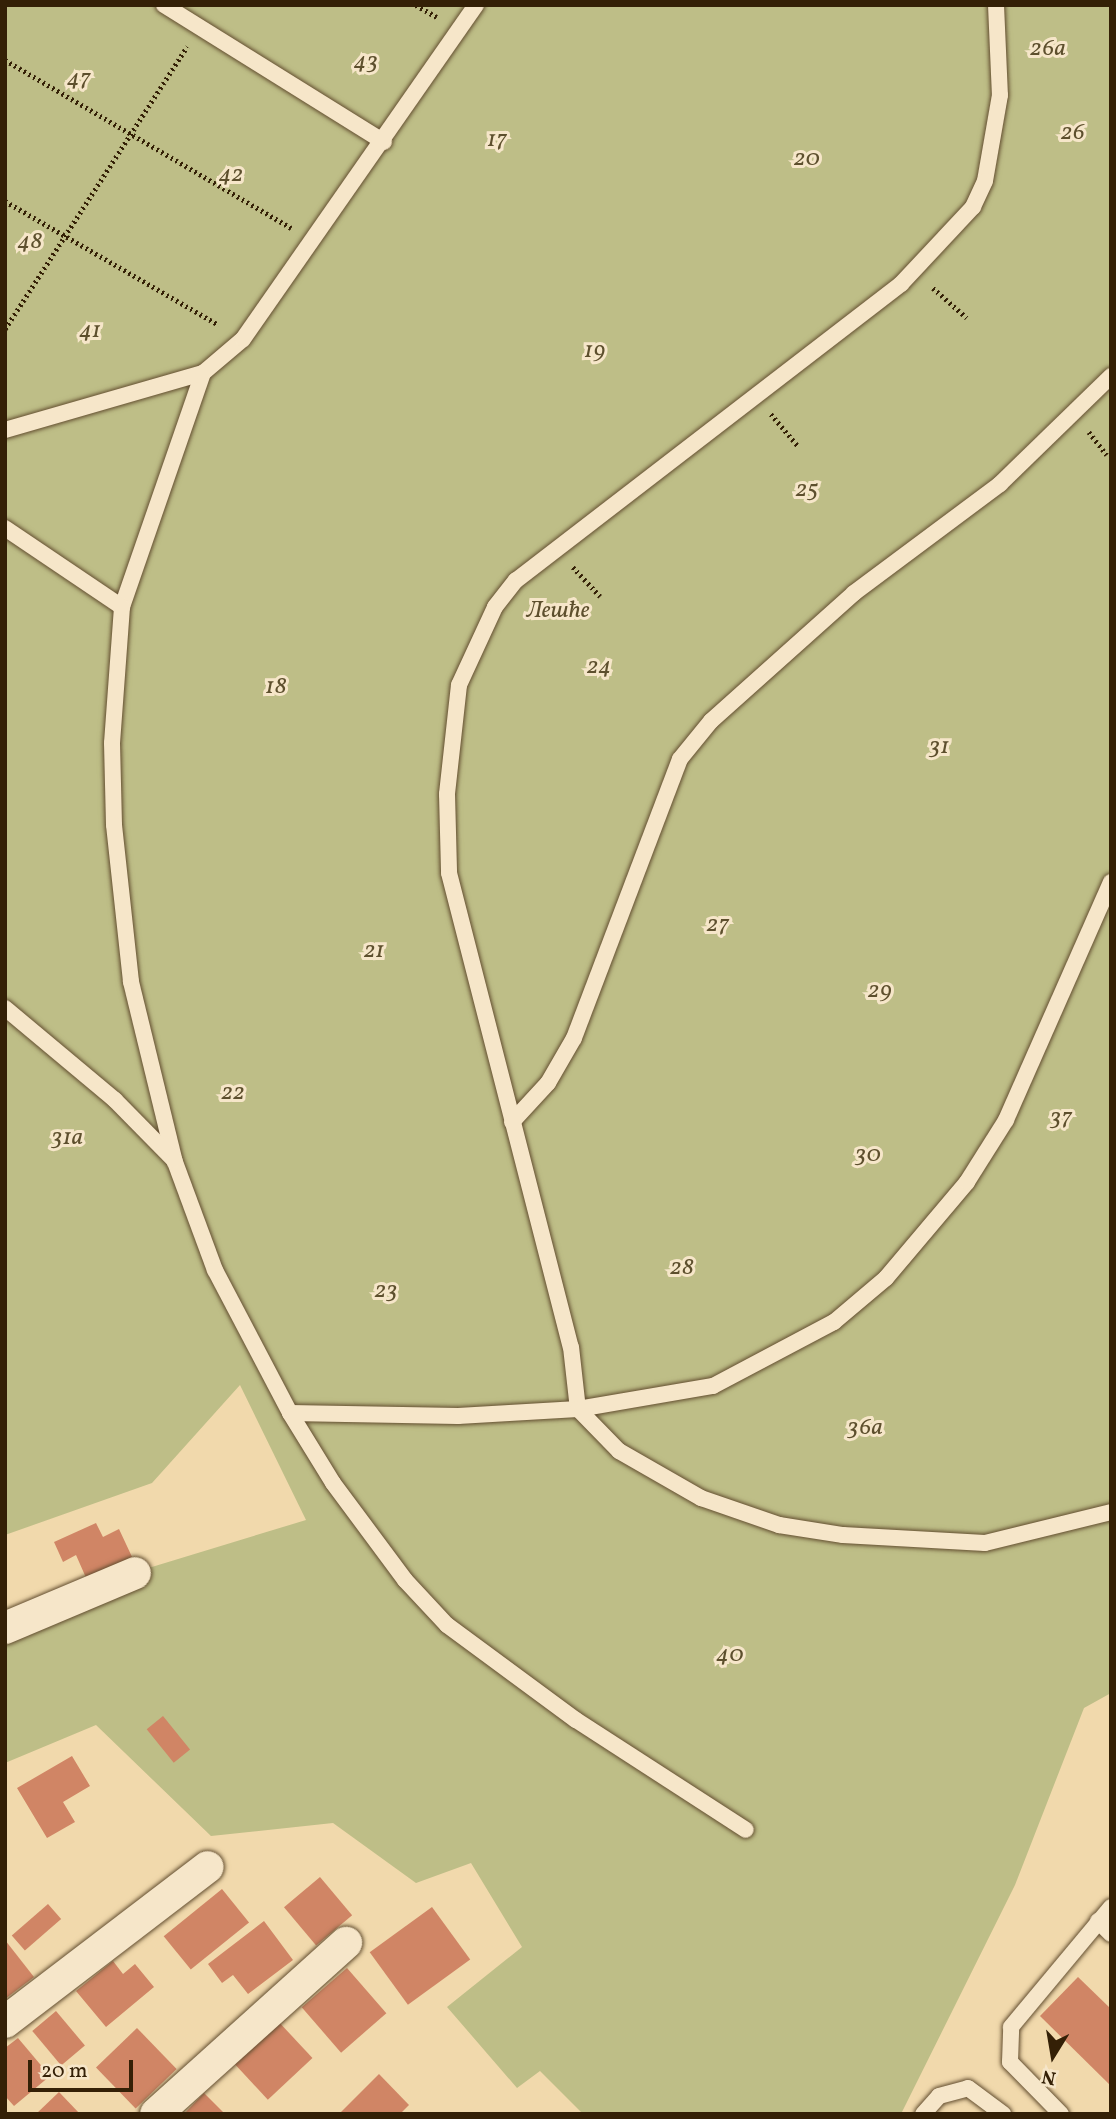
<!DOCTYPE html>
<meta charset="utf-8">
<style>
body{margin:0}
#map{position:relative;width:1116px;height:2119px;overflow:hidden;background:#f1d9ac;font-family:Vollkorn,serif}
div>[style]{position:absolute}
[style*='--x']{left:calc(var(--x)*1px);top:calc(var(--y)*1px);width:calc(var(--w)*1px);rotate:calc(var(--a)*1deg)}
.green>*{inset:0;background:#bebe87}
.building>*{inset:0;background:#d08565;transform-origin:0 0}
.path>*{height:4.5px;margin-top:-2.25px;transform-origin:0;background:repeating-linear-gradient(90deg,#342006 0 2px,transparent 0 5.5px)}
.roads{filter:drop-shadow(0 0 2px #634e30) drop-shadow(0 0 2px #634e30)}
.lane>*{height:16px;margin:-8px;padding:0 8px;transform-origin:8px;border-radius:8px;background:#f6e6c9}
.street>*{height:32px;margin:-16px;padding:0 16px;transform-origin:16px;border-radius:16px;background:#f6e6c9}
span{translate:-50% -50%;white-space:nowrap;text-align:center;line-height:1.15;-webkit-text-stroke:6px #f6e6c9;paint-order:stroke}
.park-label{font-size:24px;color:#5d4f2d;font-style:italic}
.frame{position:absolute;inset:0;border:7px solid #342006;pointer-events:none}
.north{position:absolute;left:1018px;top:2021px;width:70px;height:70px;-webkit-text-stroke:5px #f6e6c9;paint-order:stroke;rotate:191deg;font-size:19px;font-weight:700;line-height:28px;text-align:center;color:#342006}
.north::after{content:'';display:block;margin:auto;width:24px;height:32px;background:#342006;clip-path:polygon(50% 0,100% 100%,50% 72%,0 100%)}
.scale{position:absolute;left:28px;top:2060px;width:105px;height:32px;box-sizing:border-box;border:4px solid #342006;border-top:0;padding-left:9px;font-size:21px;line-height:24px;white-space:nowrap;color:#342006;-webkit-text-stroke:5px #f6e6c9;paint-order:stroke}
</style>
<div id="map">
<div class="green">
<i style="clip-path:polygon(5px 5px,1111px 5px,1111px 1693px,1084px 1708px,1015px 1885px,901px 2114px,583px 2114px,540px 2071px,517px 2088px,447px 2007px,522px 1947px,471px 1863px,416px 1883px,333px 1823px,211px 1836px,96px 1725px,5px 1763px,5px 1628px,142px 1570px,306px 1520px,240px 1385px,152px 1483px,5px 1535px)"></i>
</div>
<div class="building">
<i style="clip-path:polygon(96px 1523px,103px 1537px,119px 1529px,133px 1559px,87px 1580px,76px 1555px,63px 1562px,54px 1542px)"></i>
<i style="left:163px;top:1716px;width:43px;height:21px;rotate:51deg"></i>
<i style="clip-path:polygon(72px 1756px,90px 1786px,63px 1802px,75px 1822px,47px 1838px,17px 1788px)"></i>
<i style="left:320px;top:1877px;width:50px;height:47px;rotate:50deg"></i>
<i style="left:222px;top:1889px;width:43px;height:75px;rotate:51deg"></i>
<i style="left:48px;top:1904px;width:20px;height:48px;rotate:49deg"></i>
<i style="left:432px;top:1907px;width:65px;height:77px;rotate:54deg"></i>
<i style="clip-path:polygon(264px 1921px,293px 1960px,248px 1994px,233px 1975px,222px 1983px,208px 1964px)"></i>
<i style="clip-path:polygon(5px 1940px,34px 1977px,5px 1999px)"></i>
<i style="clip-path:polygon(113px 1961px,123px 1974px,135px 1964px,154px 1987px,106px 2027px,76px 1991px)"></i>
<i style="left:347px;top:1968px;width:60px;height:60px;rotate:49deg"></i>
<i style="clip-path:polygon(1078px 1977px,1111px 2009px,1111px 2086px,1040px 2016px)"></i>
<i style="left:56px;top:2011px;width:45px;height:31px;rotate:50deg"></i>
<i style="left:277px;top:2020px;width:52px;height:61px;rotate:47deg"></i>
<i style="left:137px;top:2028px;width:57px;height:57px;rotate:46deg"></i>
<i style="clip-path:polygon(18px 2038px,50px 2076px,14px 2106px,5px 2096px,5px 2048px)"></i>
<i style="clip-path:polygon(379px 2074px,409px 2105px,400px 2114px,339px 2114px)"></i>
<i style="clip-path:polygon(59px 2092px,80px 2114px,36px 2114px)"></i>
<i style="clip-path:polygon(204px 2093px,225px 2114px,184px 2114px)"></i>
</div>
<div class="path">
<i style="--x:416;--y:5;--w:24;--a:30"></i>
<i style="--x:5;--y:60;--w:332;--a:30.4"></i>
<i style="--x:5;--y:201;--w:247;--a:30.1"></i>
<i style="--x:933;--y:288;--w:45;--a:41.4"></i>
<i style="--x:5;--y:329;--w:336;--a:-57.2"></i>
<i style="--x:771;--y:414;--w:42;--a:49.8"></i>
<i style="--x:1089;--y:432;--w:29;--a:52"></i>
<i style="--x:573;--y:567;--w:40;--a:47"></i>
</div>
<div class="roads">
<div class="lane">
<i style="--x:164;--y:5;--w:259;--a:31.9"></i>
<i style="--x:996;--y:5;--w:90;--a:87.5"></i>
<i style="--x:1000;--y:95;--w:87;--a:99.9"></i>
<i style="--x:985;--y:181;--w:29;--a:115"></i>
<i style="--x:973;--y:207;--w:105;--a:133.1"></i>
<i style="--x:901;--y:284;--w:486;--a:142.4"></i>
<i style="--x:516;--y:580;--w:34;--a:128"></i>
<i style="--x:495;--y:607;--w:86;--a:114.8"></i>
<i style="--x:459;--y:685;--w:110;--a:96.3"></i>
<i style="--x:447;--y:794;--w:79;--a:88.5"></i>
<i style="--x:449;--y:873;--w:489;--a:75.6"></i>
<i style="--x:571;--y:1347;--w:62;--a:83.6"></i>
<i style="--x:578;--y:1409;--w:137;--a:-9.7"></i>
<i style="--x:713;--y:1386;--w:137;--a:-27.9"></i>
<i style="--x:834;--y:1322;--w:68;--a:-40.2"></i>
<i style="--x:886;--y:1278;--w:126;--a:-49.8"></i>
<i style="--x:967;--y:1182;--w:73;--a:-57.8"></i>
<i style="--x:1006;--y:1120;--w:260;--a:-66.2"></i>
<i style="--x:203;--y:373;--w:248;--a:109.1"></i>
<i style="--x:122;--y:607;--w:136;--a:94.2"></i>
<i style="--x:112;--y:743;--w:82;--a:88.6"></i>
<i style="--x:114;--y:825;--w:158;--a:83.8"></i>
<i style="--x:131;--y:982;--w:185;--a:76.3"></i>
<i style="--x:175;--y:1162;--w:115;--a:69.7"></i>
<i style="--x:215;--y:1270;--w:161;--a:62.3"></i>
<i style="--x:290;--y:1413;--w:168;--a:1"></i>
<i style="--x:458;--y:1416;--w:120;--a:-3.3"></i>
<i style="--x:578;--y:1409;--w:59;--a:45.7"></i>
<i style="--x:619;--y:1451;--w:95;--a:29.8"></i>
<i style="--x:701;--y:1498;--w:83;--a:19.1"></i>
<i style="--x:779;--y:1525;--w:65;--a:8.9"></i>
<i style="--x:843;--y:1535;--w:142;--a:3.2"></i>
<i style="--x:985;--y:1543;--w:130;--a:-13.8"></i>
<i style="--x:5;--y:430;--w:206;--a:-16.1"></i>
<i style="--x:203;--y:373;--w:52;--a:-40.4"></i>
<i style="--x:243;--y:339;--w:407;--a:-55.1"></i>
<i style="--x:5;--y:528;--w:141;--a:34"></i>
<i style="--x:5;--y:1008;--w:143;--a:39.9"></i>
<i style="--x:115;--y:1100;--w:84;--a:45.5"></i>
<i style="--x:512;--y:1122;--w:53;--a:-47.3"></i>
<i style="--x:548;--y:1083;--w:52;--a:-60"></i>
<i style="--x:574;--y:1038;--w:298;--a:-69.2"></i>
<i style="--x:680;--y:759;--w:49;--a:-50.8"></i>
<i style="--x:711;--y:721;--w:192;--a:-41.8"></i>
<i style="--x:854;--y:593;--w:182;--a:-36.7"></i>
<i style="--x:1000;--y:484;--w:155;--a:-44.2"></i>
<i style="--x:290;--y:1413;--w:82;--a:58.4"></i>
<i style="--x:333;--y:1483;--w:121;--a:53.4"></i>
<i style="--x:405;--y:1580;--w:62;--a:47"></i>
<i style="--x:447;--y:1625;--w:160;--a:36.4"></i>
<i style="--x:576;--y:1720;--w:202;--a:32.9"></i>
<i style="--x:1098;--y:1921;--w:18;--a:45"></i>
<i style="--x:923;--y:2114;--w:24;--a:-48"></i>
<i style="--x:939;--y:2096;--w:30;--a:-15"></i>
<i style="--x:968;--y:2088;--w:44;--a:36.6"></i>
<i style="--x:1061;--y:2114;--w:73;--a:-134.4"></i>
<i style="--x:1010;--y:2062;--w:35;--a:-88"></i>
<i style="--x:1011;--y:2027;--w:156;--a:-50.2"></i>
</div>
<div class="street">
<i style="--x:5;--y:1628;--w:141;--a:-22.9"></i>
<i style="--x:5;--y:2022;--w:255;--a:-37.4"></i>
<i style="--x:156;--y:2114;--w:256;--a:-42"></i>
</div>
</div>
<div class="park-label">
<span style="left:1048px;top:50px">26a</span>
<span style="left:366px;top:63px">43</span>
<span style="left:79px;top:80px">47</span>
<span style="left:1073px;top:134px">26</span>
<span style="left:497px;top:141px">17</span>
<span style="left:807px;top:160px">20</span>
<span style="left:231px;top:176px">42</span>
<span style="left:30px;top:243px">48</span>
<span style="left:90px;top:332px">41</span>
<span style="left:595px;top:352px">19</span>
<span style="left:807px;top:491px">25</span>
<span style="left:558px;top:612px">Лешће</span>
<span style="left:599px;top:668px">24</span>
<span style="left:276px;top:688px">18</span>
<span style="left:939px;top:748px">31</span>
<span style="left:718px;top:926px">27</span>
<span style="left:374px;top:952px">21</span>
<span style="left:880px;top:992px">29</span>
<span style="left:233px;top:1094px">22</span>
<span style="left:1061px;top:1119px">37</span>
<span style="left:67px;top:1139px">31a</span>
<span style="left:868px;top:1156px">30</span>
<span style="left:682px;top:1269px">28</span>
<span style="left:386px;top:1292px">23</span>
<span style="left:865px;top:1429px">36a</span>
<span style="left:730px;top:1656px">40</span>
</div>
<div class="frame"></div>
<div class="north">N</div>
<div class="scale">20 m</div>
</div>
